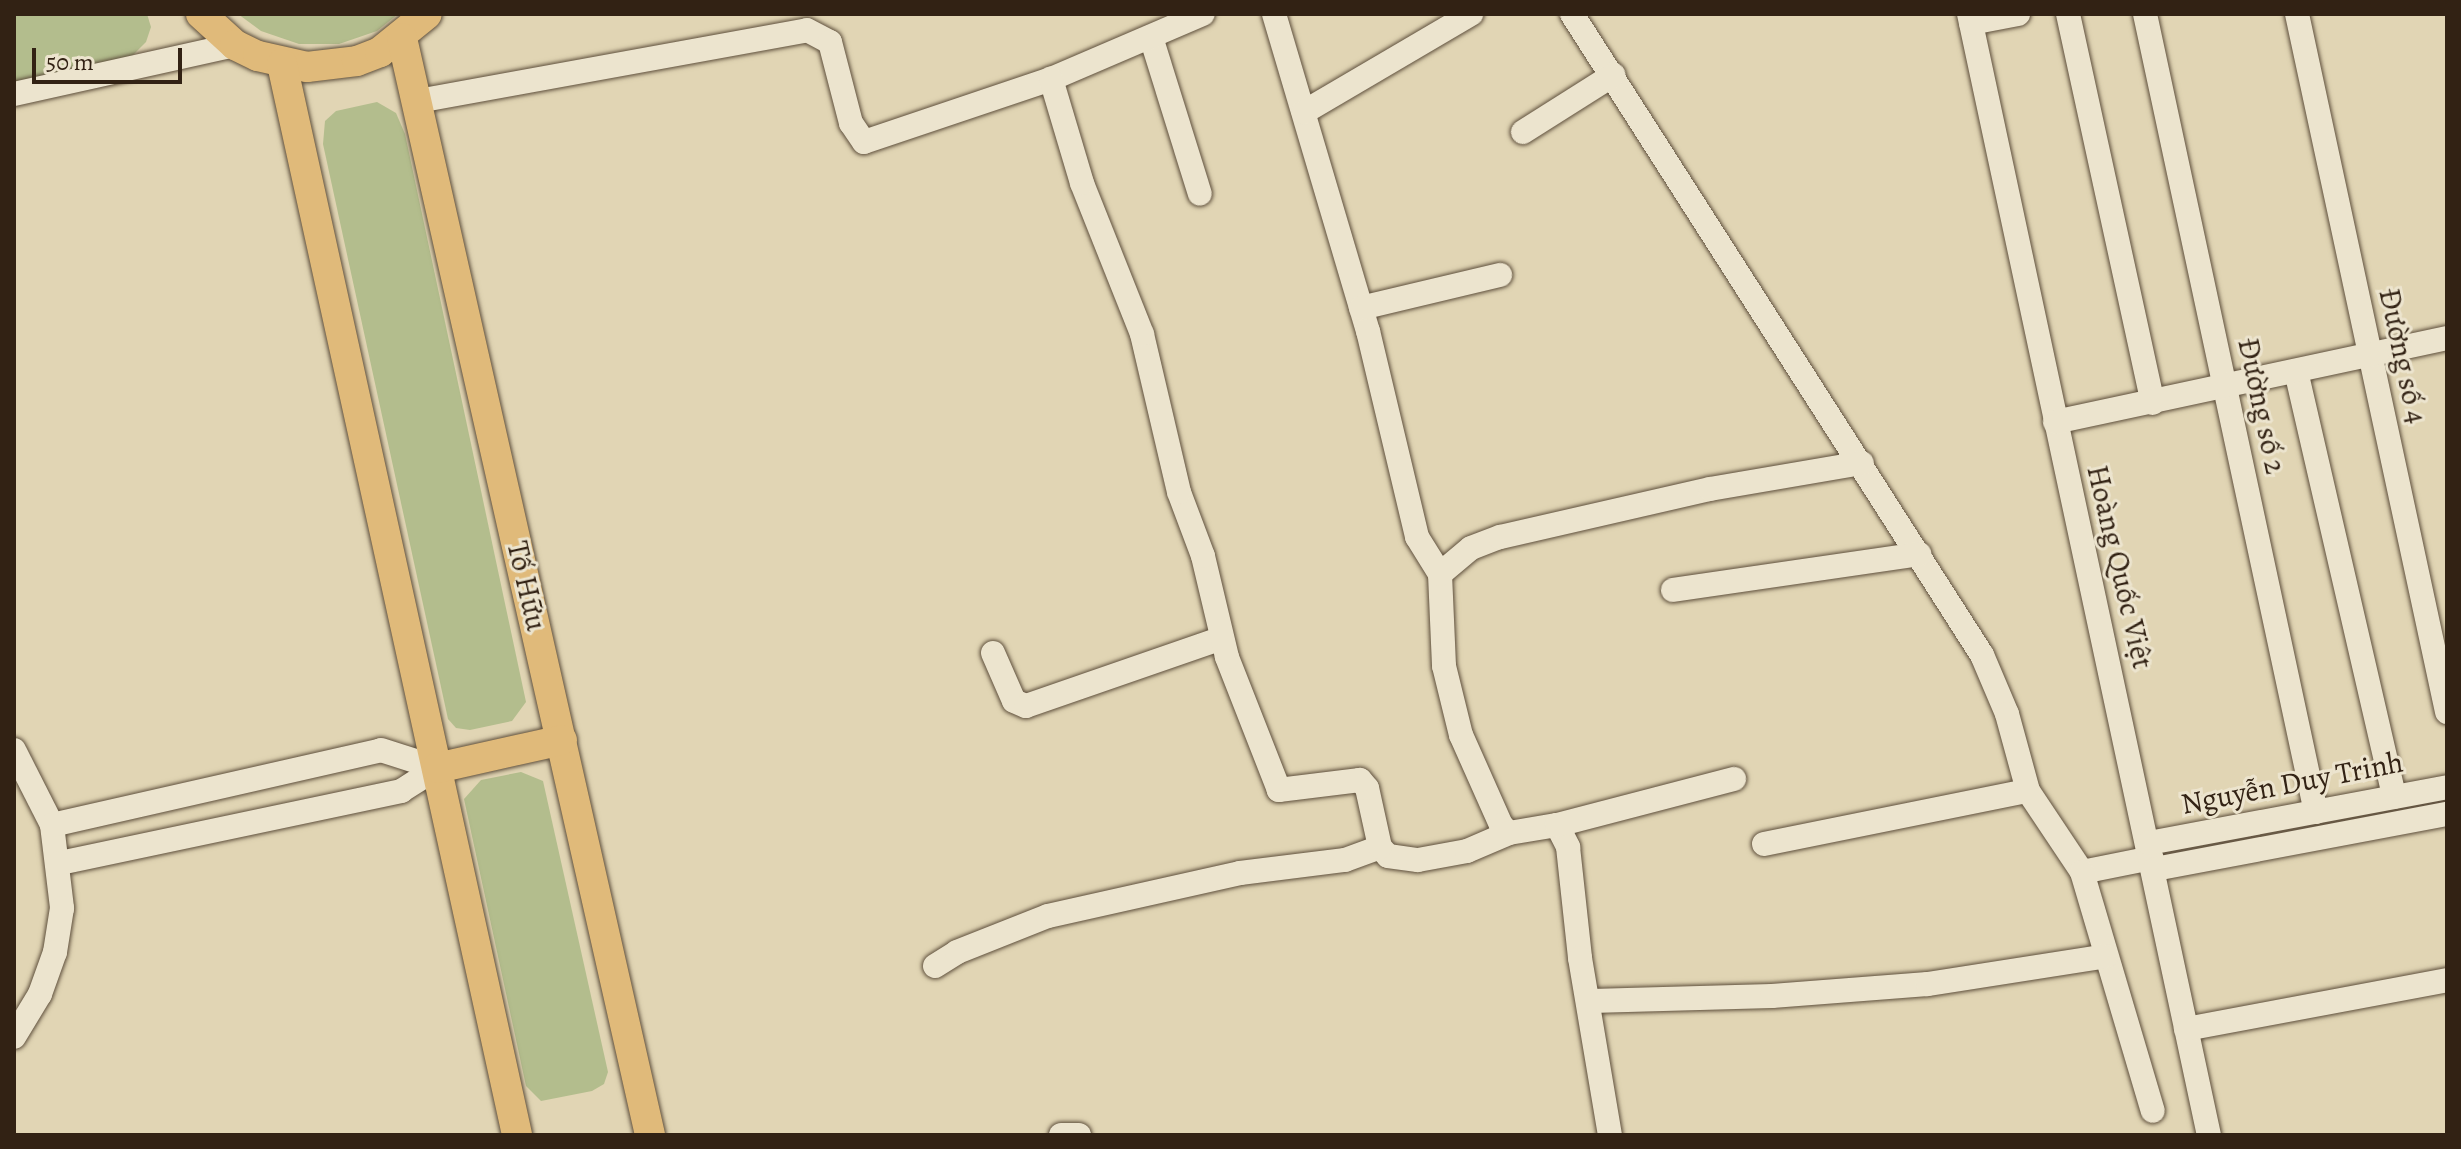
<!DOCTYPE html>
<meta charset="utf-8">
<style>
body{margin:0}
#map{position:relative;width:2461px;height:1149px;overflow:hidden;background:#e1d5b4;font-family:Alegreya,serif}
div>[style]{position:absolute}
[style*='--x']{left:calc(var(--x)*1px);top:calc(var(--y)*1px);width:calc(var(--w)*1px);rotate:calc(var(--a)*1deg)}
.green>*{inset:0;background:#b3bd8d}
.roads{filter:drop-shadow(0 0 2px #5e4f3c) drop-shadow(0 0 2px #5e4f3c)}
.minor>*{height:24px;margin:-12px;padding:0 12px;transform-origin:12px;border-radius:12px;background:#ece4ce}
.major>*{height:30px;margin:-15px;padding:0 15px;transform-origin:15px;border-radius:15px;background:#e0ba7a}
span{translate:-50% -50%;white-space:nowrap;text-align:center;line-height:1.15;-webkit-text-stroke:6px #ece4ce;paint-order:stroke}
.street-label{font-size:30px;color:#322214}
.frame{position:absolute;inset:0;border:16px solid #322214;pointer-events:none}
.scale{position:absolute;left:32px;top:48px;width:150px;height:36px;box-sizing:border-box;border:4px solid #322214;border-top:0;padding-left:10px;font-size:24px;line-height:28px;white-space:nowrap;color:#322214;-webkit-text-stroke:6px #ece4ce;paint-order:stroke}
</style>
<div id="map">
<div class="green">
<i style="clip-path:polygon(14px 14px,147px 14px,151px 27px,146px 42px,128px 60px,14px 85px)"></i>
<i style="clip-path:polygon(238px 14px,398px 14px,377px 31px,339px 44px,299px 44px,261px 31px)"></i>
<i style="clip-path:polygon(377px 102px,396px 113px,405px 134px,526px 702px,512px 721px,470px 730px,456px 728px,448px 719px,323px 144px,325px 121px,336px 111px)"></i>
<i style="clip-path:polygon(521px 772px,543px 781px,608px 1072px,604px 1084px,592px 1091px,541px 1101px,526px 1086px,464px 799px,481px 780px)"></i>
</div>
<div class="roads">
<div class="minor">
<i style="--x:1274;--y:14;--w:331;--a:73.5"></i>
<i style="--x:1368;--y:331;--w:212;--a:76.6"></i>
<i style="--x:1417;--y:537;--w:44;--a:58.1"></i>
<i style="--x:1440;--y:574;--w:92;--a:87.5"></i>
<i style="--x:1444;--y:666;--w:71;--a:76.2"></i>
<i style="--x:1461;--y:735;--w:98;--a:66"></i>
<i style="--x:1501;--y:825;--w:11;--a:45"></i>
<i style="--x:1509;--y:833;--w:49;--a:-9.5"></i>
<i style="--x:1557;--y:825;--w:25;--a:63"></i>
<i style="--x:1568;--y:847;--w:112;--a:83.8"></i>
<i style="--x:1580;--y:958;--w:180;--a:80.4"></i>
<i style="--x:1572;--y:14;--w:761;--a:57.4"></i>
<i style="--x:1982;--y:655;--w:64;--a:67"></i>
<i style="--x:2007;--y:714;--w:80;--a:74.7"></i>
<i style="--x:2028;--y:791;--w:97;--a:56.3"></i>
<i style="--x:2082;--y:872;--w:71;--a:-11.3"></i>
<i style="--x:1969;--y:14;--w:1146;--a:77.92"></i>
<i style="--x:2068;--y:14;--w:398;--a:77.7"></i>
<i style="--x:2145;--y:14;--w:816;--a:77.91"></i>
<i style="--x:2297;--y:14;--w:714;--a:77.87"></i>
<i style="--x:1971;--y:23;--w:48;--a:-10.8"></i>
<i style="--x:1151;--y:37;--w:164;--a:72.7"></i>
<i style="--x:14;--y:94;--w:226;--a:-12.5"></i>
<i style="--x:418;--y:101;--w:395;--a:-10.3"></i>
<i style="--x:807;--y:30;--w:26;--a:28"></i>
<i style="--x:830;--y:42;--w:84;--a:75.5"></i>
<i style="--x:851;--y:123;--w:23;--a:56"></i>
<i style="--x:864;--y:142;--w:197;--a:-18.6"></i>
<i style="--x:1051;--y:79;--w:165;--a:-23.2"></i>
<i style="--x:1304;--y:112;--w:194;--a:-30.4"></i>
<i style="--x:1523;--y:132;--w:107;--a:-32.3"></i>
<i style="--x:1361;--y:308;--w:143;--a:-13.4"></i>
<i style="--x:2296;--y:371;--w:437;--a:77"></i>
<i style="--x:2055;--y:422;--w:401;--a:-12.1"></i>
<i style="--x:1440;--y:574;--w:40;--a:-40"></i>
<i style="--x:1471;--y:548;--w:31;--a:-21"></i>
<i style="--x:1500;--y:537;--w:215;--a:-12.9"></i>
<i style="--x:1710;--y:489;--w:154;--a:-9.7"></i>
<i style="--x:1673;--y:590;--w:249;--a:-8.3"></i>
<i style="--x:993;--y:653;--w:52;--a:66.4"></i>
<i style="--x:1014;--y:701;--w:13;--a:23"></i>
<i style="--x:1026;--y:706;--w:207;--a:-19.1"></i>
<i style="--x:14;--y:750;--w:84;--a:63.1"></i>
<i style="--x:52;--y:825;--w:84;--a:83.1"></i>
<i style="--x:62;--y:908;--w:45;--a:99"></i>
<i style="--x:55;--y:952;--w:45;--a:109.7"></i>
<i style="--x:40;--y:994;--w:50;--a:121.2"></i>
<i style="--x:52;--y:825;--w:337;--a:-12.8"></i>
<i style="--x:381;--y:750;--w:59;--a:17.8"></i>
<i style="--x:1557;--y:825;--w:183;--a:-14.6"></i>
<i style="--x:2149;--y:843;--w:303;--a:-10.6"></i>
<i style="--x:1764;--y:844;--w:269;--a:-11.4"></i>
<i style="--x:1380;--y:847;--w:12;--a:48"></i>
<i style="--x:1388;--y:856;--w:30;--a:8"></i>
<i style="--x:1418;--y:860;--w:50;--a:-10.4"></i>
<i style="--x:1467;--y:851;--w:46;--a:-23.2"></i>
<i style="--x:60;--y:863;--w:349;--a:-11.9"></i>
<i style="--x:401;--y:791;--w:43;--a:-32.6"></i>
<i style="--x:2155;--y:869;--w:297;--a:-10.7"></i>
<i style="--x:2082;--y:872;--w:249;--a:73.5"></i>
<i style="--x:935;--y:966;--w:26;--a:-32"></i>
<i style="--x:957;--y:952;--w:98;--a:-21.6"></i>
<i style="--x:1048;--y:916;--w:197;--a:-12.6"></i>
<i style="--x:1240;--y:873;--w:106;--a:-7.1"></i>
<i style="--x:1345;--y:860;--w:37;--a:-20"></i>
<i style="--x:1380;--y:847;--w:60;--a:-102.4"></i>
<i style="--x:1367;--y:788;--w:11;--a:-131"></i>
<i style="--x:1360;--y:780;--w:82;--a:173"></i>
<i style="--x:1279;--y:790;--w:143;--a:-111.4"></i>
<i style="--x:1227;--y:657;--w:104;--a:-103.4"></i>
<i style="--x:1203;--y:556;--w:68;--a:-110.6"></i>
<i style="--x:1179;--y:492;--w:162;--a:-103.2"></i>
<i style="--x:1142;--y:334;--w:162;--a:-111.7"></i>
<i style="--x:1082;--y:183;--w:109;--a:-106.6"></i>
<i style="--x:1591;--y:1001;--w:181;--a:-1.6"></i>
<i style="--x:1772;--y:996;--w:156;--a:-4.4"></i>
<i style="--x:1928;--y:984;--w:180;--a:-8.9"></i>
<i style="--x:2186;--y:1029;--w:266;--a:-10.6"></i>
<i style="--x:1061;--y:1135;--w:18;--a:0"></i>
</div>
<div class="major">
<i style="--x:201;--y:14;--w:46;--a:42.4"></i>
<i style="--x:235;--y:45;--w:25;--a:26"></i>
<i style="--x:258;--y:56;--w:50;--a:12.7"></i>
<i style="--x:307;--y:67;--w:50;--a:-6.8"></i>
<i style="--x:357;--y:61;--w:25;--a:-21"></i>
<i style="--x:380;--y:52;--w:60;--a:-39"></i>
<i style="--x:402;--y:38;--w:1125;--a:77.26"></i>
<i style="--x:282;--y:64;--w:1096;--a:77.62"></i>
<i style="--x:437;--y:768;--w:128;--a:-12.6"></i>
</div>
</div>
<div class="street-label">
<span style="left:2403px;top:356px;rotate:78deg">Đường số 4</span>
<span style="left:2262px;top:406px;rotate:78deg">Đường số 2</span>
<span style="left:2120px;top:567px;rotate:77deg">Hoàng Quốc Việt</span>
<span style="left:527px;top:586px;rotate:77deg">Tố Hữu</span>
<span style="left:2292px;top:783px;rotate:-11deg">Nguyễn Duy Trinh</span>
</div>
<div class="frame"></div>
<div class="scale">50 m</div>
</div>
